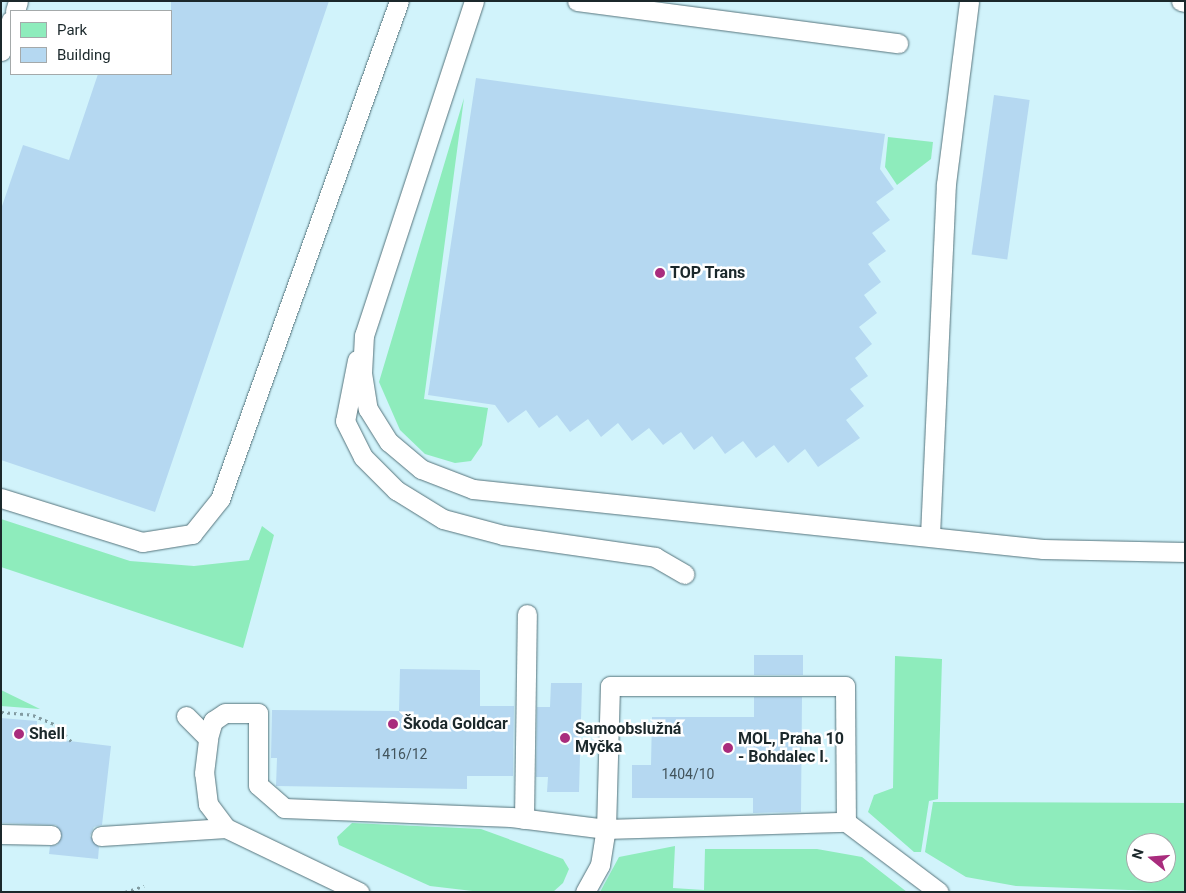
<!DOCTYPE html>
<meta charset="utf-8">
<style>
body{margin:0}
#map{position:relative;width:1186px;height:893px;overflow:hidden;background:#d1f3fb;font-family:Roboto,sans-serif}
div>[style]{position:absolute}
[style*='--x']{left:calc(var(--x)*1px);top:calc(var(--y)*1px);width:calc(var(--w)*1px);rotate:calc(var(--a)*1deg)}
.green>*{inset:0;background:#8eecbc}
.building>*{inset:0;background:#b5d8f1;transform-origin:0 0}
.path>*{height:3px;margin-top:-1.5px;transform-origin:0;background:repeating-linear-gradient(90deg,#829ba1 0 2.5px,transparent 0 6.5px)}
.roads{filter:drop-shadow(0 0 1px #56747c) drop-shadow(0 0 1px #56747c)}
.service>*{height:19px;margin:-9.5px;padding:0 9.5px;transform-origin:9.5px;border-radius:9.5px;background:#fff}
.dots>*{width:14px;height:14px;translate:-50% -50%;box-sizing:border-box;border:2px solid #fff;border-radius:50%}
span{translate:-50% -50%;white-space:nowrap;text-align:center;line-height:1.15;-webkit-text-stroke:5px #fff;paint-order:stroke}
.number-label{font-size:14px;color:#42545c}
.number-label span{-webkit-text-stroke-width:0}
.poi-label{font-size:16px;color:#1b282b;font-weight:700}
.left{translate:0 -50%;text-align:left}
.frame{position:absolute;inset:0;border:2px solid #1b282b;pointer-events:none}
.legend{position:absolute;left:10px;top:10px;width:162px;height:65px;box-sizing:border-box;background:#fff;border:1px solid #a4a9aa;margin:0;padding:6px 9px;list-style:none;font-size:15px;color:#1b282b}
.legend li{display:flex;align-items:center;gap:10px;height:25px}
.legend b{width:25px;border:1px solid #a4a9aa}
.north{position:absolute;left:1126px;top:833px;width:50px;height:50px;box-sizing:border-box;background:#fff;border:1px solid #a4a9aa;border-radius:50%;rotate:287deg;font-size:14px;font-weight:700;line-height:20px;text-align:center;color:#1b282b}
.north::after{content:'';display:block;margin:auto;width:18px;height:22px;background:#a92c7d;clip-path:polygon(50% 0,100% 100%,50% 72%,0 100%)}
</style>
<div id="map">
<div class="green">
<i style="clip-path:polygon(464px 98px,424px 399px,488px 408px,482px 445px,471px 461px,455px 463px,425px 454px,400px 430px,379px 382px)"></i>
<i style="clip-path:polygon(888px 137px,933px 142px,931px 159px,897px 185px,885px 167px)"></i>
<i style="clip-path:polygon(1px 519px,130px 561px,194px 566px,249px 560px,262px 526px,274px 535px,243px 648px,1px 567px)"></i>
<i style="clip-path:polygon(895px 656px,942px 659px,938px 799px,929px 801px,921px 852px,914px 852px,868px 812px,874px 795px,893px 788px)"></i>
<i style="clip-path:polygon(1px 690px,40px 709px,1px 706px)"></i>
<i style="clip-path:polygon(evenodd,933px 802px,1185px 803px,1185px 892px,1016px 886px,966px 877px,925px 852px,933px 802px,1136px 843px,1166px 843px,1166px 873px,1136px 873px,1136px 843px)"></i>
<i style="clip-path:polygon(352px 823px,481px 829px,563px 859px,569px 869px,563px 883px,553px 892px,481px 892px,430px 886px,339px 845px,337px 837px)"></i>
<i style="clip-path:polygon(675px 846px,673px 888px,704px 890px,705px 849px,817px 849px,862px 857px,907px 892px,600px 892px,619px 857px)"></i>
</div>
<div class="building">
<i style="clip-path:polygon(171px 1px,329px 1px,155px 512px,1px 460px,1px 209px,23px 145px,69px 160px,98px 74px,171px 74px)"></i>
<i style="clip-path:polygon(476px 78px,885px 134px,880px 169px,894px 189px,876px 202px,890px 220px,872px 233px,886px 251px,868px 264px,881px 282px,864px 295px,877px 313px,859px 327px,872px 344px,855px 358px,868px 376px,850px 389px,864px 406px,846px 420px,860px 438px,818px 467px,805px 449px,788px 463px,774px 445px,756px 458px,743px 441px,725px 454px,712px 436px,694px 450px,681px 432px,663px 445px,649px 428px,632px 441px,618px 423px,601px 437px,588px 419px,570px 432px,557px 415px,539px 428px,526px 410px,508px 423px,495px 405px,428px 395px)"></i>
<i style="left:994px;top:95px;width:36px;height:161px;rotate:8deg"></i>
<i style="left:754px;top:655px;width:49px;height:20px"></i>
<i style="clip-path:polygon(400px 669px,480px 670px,480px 706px,514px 706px,513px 776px,467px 776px,467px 789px,276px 786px,277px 758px,271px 758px,272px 710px,399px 711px)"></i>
<i style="clip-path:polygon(551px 683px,582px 683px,579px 792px,547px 792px,548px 777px,536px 777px,537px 707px,550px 707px)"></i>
<i style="clip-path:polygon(754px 697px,802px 697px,801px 812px,753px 813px,753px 798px,632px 798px,632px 765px,651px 765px,652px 717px,754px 717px)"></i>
<i style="clip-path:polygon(1px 718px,37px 721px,36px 737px,111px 746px,102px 825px,94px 827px,90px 836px,99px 847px,98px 859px,49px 854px,50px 846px,57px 845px,62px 836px,56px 825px,1px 823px)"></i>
</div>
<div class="path">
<i style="--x:1;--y:712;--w:32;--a:5"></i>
<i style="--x:33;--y:715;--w:25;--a:23"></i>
<i style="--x:56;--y:725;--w:23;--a:47"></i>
<i style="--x:125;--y:892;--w:20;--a:-18"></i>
</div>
<div class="roads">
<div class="service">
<i style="--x:474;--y:1;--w:352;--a:108.2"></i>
<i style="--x:364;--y:335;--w:38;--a:93"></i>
<i style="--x:362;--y:373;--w:36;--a:81"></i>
<i style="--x:368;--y:409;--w:39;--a:58"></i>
<i style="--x:389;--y:442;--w:42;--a:40.2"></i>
<i style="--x:421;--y:469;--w:56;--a:21"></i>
<i style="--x:473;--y:489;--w:573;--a:6.01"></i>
<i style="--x:1043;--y:549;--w:142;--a:1.2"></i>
<i style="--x:577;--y:1;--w:324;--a:7.5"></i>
<i style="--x:1181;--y:1;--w:4;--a:14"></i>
<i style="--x:15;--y:11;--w:10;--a:-73"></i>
<i style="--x:1;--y:51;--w:32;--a:-72"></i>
<i style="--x:357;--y:360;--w:62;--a:101.1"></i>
<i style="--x:345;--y:421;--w:40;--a:63.4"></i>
<i style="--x:363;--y:457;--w:47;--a:45"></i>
<i style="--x:396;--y:490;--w:55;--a:31.7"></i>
<i style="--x:443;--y:519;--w:62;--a:14.9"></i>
<i style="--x:503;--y:535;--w:154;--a:8.2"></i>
<i style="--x:655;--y:557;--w:34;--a:30"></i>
<i style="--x:1;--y:498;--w:148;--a:17.3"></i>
<i style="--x:142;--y:542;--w:51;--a:-9.1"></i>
<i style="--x:192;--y:534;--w:45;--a:-51.3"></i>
<i style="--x:220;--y:499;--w:529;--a:-70.23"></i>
<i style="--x:930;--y:535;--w:351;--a:-87.4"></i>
<i style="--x:946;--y:184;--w:184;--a:-82.8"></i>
<i style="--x:186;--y:716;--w:31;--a:45"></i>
<i style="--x:524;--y:819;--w:205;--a:-89.2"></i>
<i style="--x:226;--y:828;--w:30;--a:-127"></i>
<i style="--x:208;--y:804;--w:31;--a:-97"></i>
<i style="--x:204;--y:773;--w:35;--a:-83"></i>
<i style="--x:208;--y:738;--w:18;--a:-74"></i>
<i style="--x:213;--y:721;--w:14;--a:-34"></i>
<i style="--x:225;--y:713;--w:33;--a:0"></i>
<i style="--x:258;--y:713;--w:72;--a:90"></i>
<i style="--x:258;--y:785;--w:35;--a:41"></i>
<i style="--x:284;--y:808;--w:227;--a:2.3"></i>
<i style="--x:511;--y:817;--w:96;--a:7.2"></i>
<i style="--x:606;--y:829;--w:143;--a:-88.4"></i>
<i style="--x:610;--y:686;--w:235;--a:0"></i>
<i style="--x:845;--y:686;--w:136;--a:89.6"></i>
<i style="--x:1;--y:834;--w:50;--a:1.1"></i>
<i style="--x:101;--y:836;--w:125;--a:-3.7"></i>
<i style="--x:226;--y:828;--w:148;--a:25.7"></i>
<i style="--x:585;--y:892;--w:31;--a:-61"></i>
<i style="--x:600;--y:865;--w:36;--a:-81"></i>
<i style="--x:606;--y:829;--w:240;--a:-1.7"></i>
<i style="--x:846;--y:822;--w:116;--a:37"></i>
</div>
</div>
<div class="dots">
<i style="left:660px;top:273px;background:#a92c7d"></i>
<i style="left:393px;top:724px;background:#a92c7d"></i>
<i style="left:19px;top:734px;background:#a92c7d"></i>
<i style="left:565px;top:738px;background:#a92c7d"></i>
<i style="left:728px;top:748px;background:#a92c7d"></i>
</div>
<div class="number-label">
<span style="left:401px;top:754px">1416/12</span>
<span style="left:688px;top:774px">1404/10</span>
</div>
<div class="poi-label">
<span class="left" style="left:670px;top:273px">TOP Trans</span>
<span class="left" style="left:403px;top:724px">Škoda Goldcar</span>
<span class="left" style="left:575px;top:738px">Samoobslužná<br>Myčka</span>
<span class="left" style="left:29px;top:734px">Shell</span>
<span class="left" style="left:738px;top:748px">MOL, Praha 10<br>- Bohdalec I.</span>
</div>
<div class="frame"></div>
<ul class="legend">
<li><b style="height:14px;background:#8eecbc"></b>Park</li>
<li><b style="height:14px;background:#b5d8f1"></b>Building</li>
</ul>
<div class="north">N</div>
</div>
